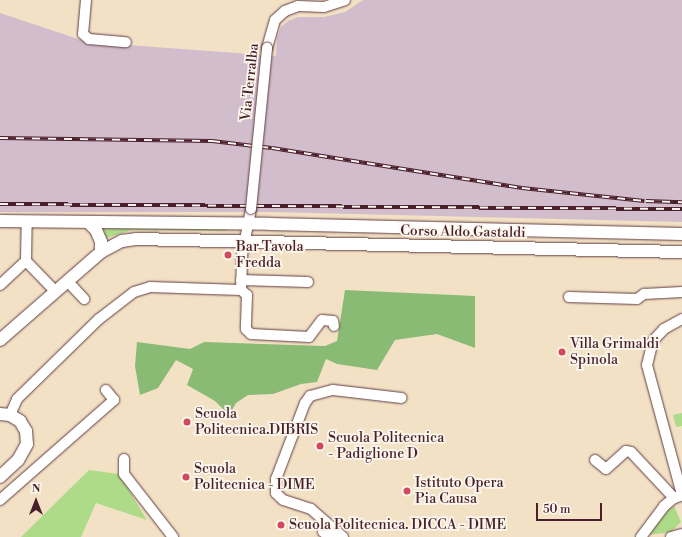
<!DOCTYPE html>
<style>
body{margin:0}
#map{position:relative;width:682px;height:537px;overflow:hidden;background:#f3e1c5;font-family:"Libre Bodoni",serif}
div>[style]{position:absolute}
[style*='--x']{left:calc(var(--x)*1px);top:calc(var(--y)*1px);width:calc(var(--w)*1px);rotate:calc(var(--a)*1deg)}
.industrial>*{inset:0;background:#d1bdcb}
.green>*{inset:0;background:#aedb87}
.forest>*{inset:0;background:#8abb74}
.roads{filter:drop-shadow(0 0 1px #633c42) drop-shadow(0 0 1px #633c42)}
.minor>*{height:10px;margin:-5px;padding:0 5px;transform-origin:5px;border-radius:5px;background:#fff}
.major>*{height:12px;margin:-6px;padding:0 6px;transform-origin:6px;border-radius:6px;background:#fff}
.rail>*{height:4px;margin-top:-2px;transform-origin:0;background:repeating-linear-gradient(90deg,#fbf7ec 0 8px,#4a1f2b 0 16px);box-sizing:border-box;border-block:1px solid #4a1f2b}
.bridges{filter:drop-shadow(0 0 1px #633c42) drop-shadow(0 0 1px #633c42)}
.minor-bridge>*{height:10px;margin:-5px;padding:0 5px;transform-origin:5px;border-radius:5px;background:#fff}
.dots>*{width:11px;height:11px;translate:-50% -50%;box-sizing:border-box;border:2px solid #fbf7ec;border-radius:50%}
span{translate:-50% -50%;white-space:nowrap;text-align:center;line-height:1.15;-webkit-text-stroke:3.5px #fbf7ec;paint-order:stroke}
.street-label{font-size:14px;color:#4a1f2b}
.poi-label{font-size:14px;color:#4a1f2b}
.left{translate:0 -50%;text-align:left}
.north{position:absolute;left:16px;top:481px;width:40px;height:40px;-webkit-text-stroke:3px #fbf7ec;paint-order:stroke;rotate:0deg;font-size:11px;font-weight:700;line-height:16px;text-align:center;color:#4a1f2b}
.north::after{content:'';display:block;margin:auto;width:14px;height:18px;background:#4a1f2b;clip-path:polygon(50% 0,100% 100%,50% 72%,0 100%)}
.scale{position:absolute;left:536px;top:503px;width:66px;height:18px;box-sizing:border-box;border:2px solid #4a1f2b;border-top:0;padding-left:5px;font-size:12px;line-height:14px;white-space:nowrap;color:#4a1f2b;-webkit-text-stroke:3px #fbf7ec;paint-order:stroke}
</style>
<div id="map">
<div class="industrial">
<i style="clip-path:polygon(363px 0,682px 0,682px 222px,270px 212px,0 212px,0 13px,87px 42px,276px 56px,277px 38px,281px 27px,288px 21px,298px 17px,324px 17px,345px 12px)"></i>
</div>
<div class="green">
<i style="clip-path:polygon(103px 228px,227px 229px,227px 231px,132px 230px,106px 238px)"></i>
<i style="clip-path:polygon(682px 413px,682px 426px,676px 427px,673px 415px)"></i>
<i style="clip-path:polygon(89px 470px,119px 474px,147px 520px,96px 503px,81px 537px,21px 537px)"></i>
<i style="clip-path:polygon(674px 506px,681px 522px,671px 532px,648px 535px,663px 514px)"></i>
</div>
<div class="forest">
<i style="clip-path:polygon(345px 290px,475px 296px,475px 348px,437px 334px,395px 340px,377px 370px,337px 364px,326px 359px,317px 382px,301px 384px,273px 394px,248px 395px,236px 403px,229px 415px,215px 401px,187px 385px,193px 369px,176px 360px,158px 388px,140px 395px,135px 366px,137px 342px,190px 349px,204px 342px,325px 346px,337px 341px)"></i>
</div>
<div class="roads">
<div class="minor">
<i style="--x:86;--y:0;--w:34;--a:95"></i>
<i style="--x:83;--y:34;--w:8;--a:40"></i>
<i style="--x:89;--y:39;--w:37;--a:5"></i>
<i style="--x:267;--y:48;--w:29;--a:-74"></i>
<i style="--x:275;--y:20;--w:13;--a:-42"></i>
<i style="--x:285;--y:11;--w:14;--a:-21"></i>
<i style="--x:298;--y:6;--w:26;--a:2"></i>
<i style="--x:324;--y:7;--w:22;--a:-18"></i>
<i style="--x:26;--y:261;--w:42;--a:46"></i>
<i style="--x:241;--y:280;--w:67;--a:1.7"></i>
<i style="--x:0;--y:285;--w:35;--a:-43"></i>
<i style="--x:26;--y:261;--w:39;--a:-89"></i>
<i style="--x:72;--y:286;--w:18;--a:47"></i>
<i style="--x:241;--y:290;--w:8;--a:40"></i>
<i style="--x:247;--y:295;--w:34;--a:92"></i>
<i style="--x:246;--y:329;--w:7;--a:45"></i>
<i style="--x:251;--y:334;--w:58;--a:3"></i>
<i style="--x:309;--y:337;--w:21;--a:-53"></i>
<i style="--x:322;--y:320;--w:11;--a:5"></i>
<i style="--x:333;--y:321;--w:5;--a:79"></i>
<i style="--x:569;--y:297;--w:68;--a:1.7"></i>
<i style="--x:637;--y:299;--w:9;--a:-36"></i>
<i style="--x:644;--y:294;--w:38;--a:-3"></i>
<i style="--x:682;--y:319;--w:21;--a:151"></i>
<i style="--x:664;--y:329;--w:16;--a:133"></i>
<i style="--x:653;--y:341;--w:25;--a:104"></i>
<i style="--x:647;--y:365;--w:135;--a:74.9"></i>
<i style="--x:10;--y:415;--w:17;--a:-66"></i>
<i style="--x:17;--y:399;--w:115;--a:-44.3"></i>
<i style="--x:99;--y:319;--w:44;--a:-37.6"></i>
<i style="--x:134;--y:292;--w:17;--a:-17"></i>
<i style="--x:150;--y:287;--w:91;--a:1.9"></i>
<i style="--x:241;--y:290;--w:35;--a:-88"></i>
<i style="--x:242;--y:255;--w:47;--a:-78.9"></i>
<i style="--x:124;--y:459;--w:15;--a:90"></i>
<i style="--x:124;--y:474;--w:80;--a:52.1"></i>
<i style="--x:595;--y:460;--w:14;--a:39"></i>
<i style="--x:606;--y:469;--w:27;--a:-42"></i>
<i style="--x:626;--y:451;--w:5;--a:11"></i>
<i style="--x:631;--y:452;--w:63;--a:46.9"></i>
<i style="--x:0;--y:500;--w:152;--a:-41.3"></i>
<i style="--x:114;--y:400;--w:13;--a:-129"></i>
<i style="--x:323;--y:532;--w:15;--a:20"></i>
<i style="--x:343;--y:537;--w:43;--a:-138.8"></i>
<i style="--x:311;--y:509;--w:29;--a:-162"></i>
<i style="--x:283;--y:500;--w:10;--a:-135"></i>
<i style="--x:276;--y:493;--w:14;--a:-90"></i>
<i style="--x:276;--y:479;--w:81;--a:-69.1"></i>
<i style="--x:305;--y:403;--w:9;--a:-54"></i>
<i style="--x:310;--y:396;--w:24;--a:-15"></i>
<i style="--x:333;--y:390;--w:69;--a:6.6"></i>
<i style="--x:641;--y:537;--w:39;--a:-53"></i>
<i style="--x:664;--y:506;--w:13;--a:-39"></i>
<i style="--x:674;--y:498;--w:6;--a:-18"></i>
<i style="--x:671;--y:537;--w:11;--a:-15"></i>
</div>
<div class="major">
<i style="--x:0;--y:221;--w:270;--a:0.6"></i>
<i style="--x:270;--y:224;--w:412;--a:1.4"></i>
<i style="--x:88;--y:222;--w:11;--a:45"></i>
<i style="--x:96;--y:230;--w:13;--a:67"></i>
<i style="--x:101;--y:242;--w:10;--a:90"></i>
<i style="--x:0;--y:340;--w:134;--a:-41.1"></i>
<i style="--x:101;--y:252;--w:24;--a:-28"></i>
<i style="--x:122;--y:241;--w:15;--a:-8"></i>
<i style="--x:137;--y:239;--w:545;--a:1.37"></i>
<i style="--x:0;--y:414;--w:10;--a:6"></i>
<i style="--x:10;--y:415;--w:12;--a:31"></i>
<i style="--x:20;--y:421;--w:12;--a:59"></i>
<i style="--x:26;--y:431;--w:13;--a:86"></i>
<i style="--x:27;--y:444;--w:18;--a:119"></i>
<i style="--x:18;--y:460;--w:25;--a:137"></i>
</div>
</div>
<div class="rail">
<i style="--x:0;--y:138;--w:212;--a:0.8"></i>
<i style="--x:212;--y:141;--w:60;--a:6.7"></i>
<i style="--x:272;--y:148;--w:253;--a:9.1"></i>
<i style="--x:522;--y:188;--w:123;--a:6.1"></i>
<i style="--x:646;--y:201;--w:36;--a:2"></i>
<i style="--x:0;--y:204;--w:682;--a:0.42"></i>
</div>
<div class="bridges">
<div class="minor-bridge">
<i style="--x:251;--y:209;--w:162;--a:-84.3"></i>
</div>
</div>
<div class="dots">
<i style="left:228px;top:255px;background:#d1495b"></i>
<i style="left:562px;top:352px;background:#d1495b"></i>
<i style="left:187px;top:422px;background:#d1495b"></i>
<i style="left:320px;top:446px;background:#d1495b"></i>
<i style="left:186px;top:477px;background:#d1495b"></i>
<i style="left:407px;top:491px;background:#d1495b"></i>
<i style="left:281px;top:525px;background:#d1495b"></i>
</div>
<div class="street-label">
<span style="left:250px;top:82px;rotate:-84deg">Via Terralba</span>
<span style="left:463px;top:232px;rotate:1deg">Corso Aldo Gastaldi</span>
</div>
<div class="poi-label">
<span class="left" style="left:236px;top:255px">Bar Tavola<br>Fredda</span>
<span class="left" style="left:570px;top:352px">Villa Grimaldi<br>Spinola</span>
<span class="left" style="left:195px;top:422px">Scuola<br>Politecnica.DIBRIS</span>
<span class="left" style="left:328px;top:446px">Scuola Politecnica<br>- Padiglione D</span>
<span class="left" style="left:194px;top:477px">Scuola<br>Politecnica - DIME</span>
<span class="left" style="left:415px;top:491px">Istituto Opera<br>Pia Causa</span>
<span class="left" style="left:289px;top:525px">Scuola Politecnica. DICCA - DIME</span>
</div>
<div class="north">N</div>
<div class="scale">50 m</div>
</div>
